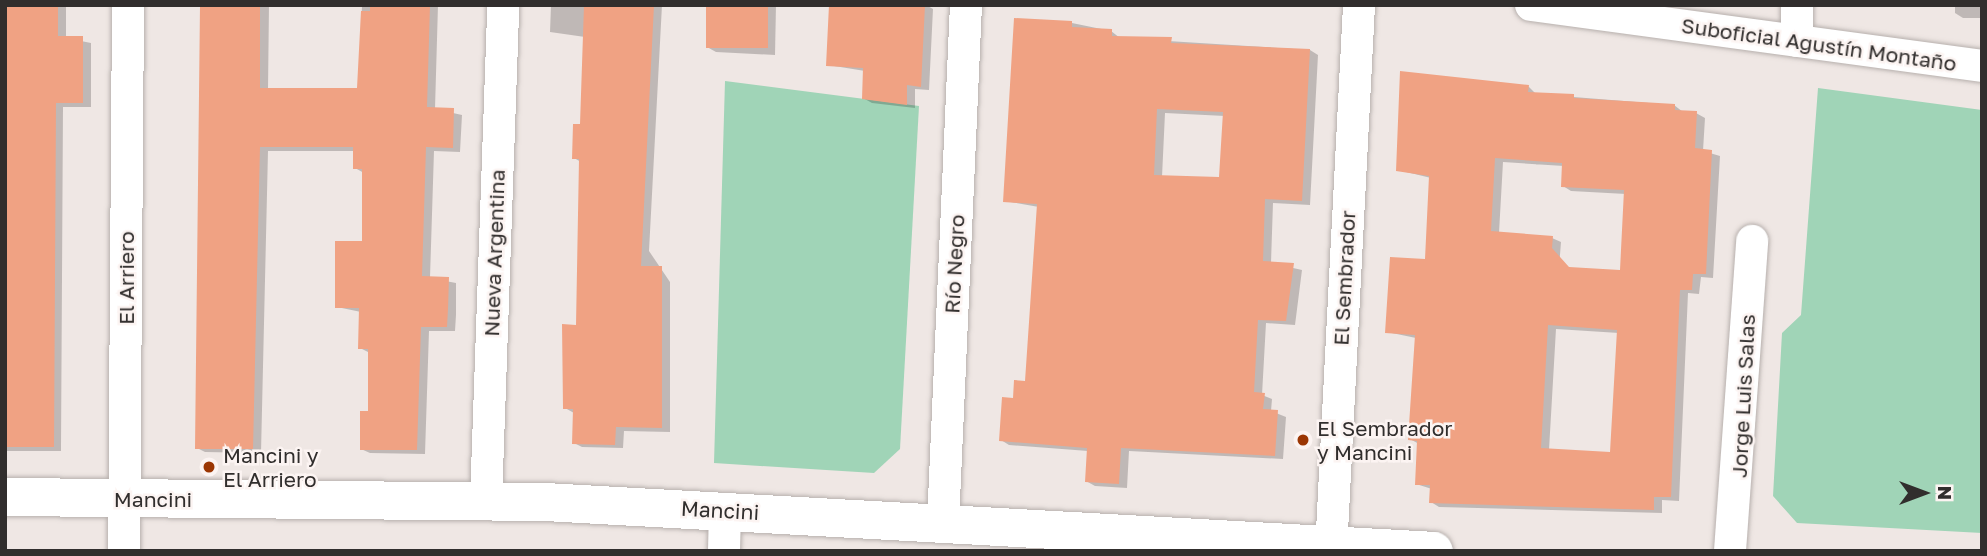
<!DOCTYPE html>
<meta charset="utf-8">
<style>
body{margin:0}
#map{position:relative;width:1987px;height:556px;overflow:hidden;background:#efe7e4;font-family:"Golos Text",sans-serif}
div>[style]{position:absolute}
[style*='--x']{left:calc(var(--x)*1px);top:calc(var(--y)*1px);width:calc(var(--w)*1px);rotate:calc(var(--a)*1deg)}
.green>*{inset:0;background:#a0d4b7}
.shadow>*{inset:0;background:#0003}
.building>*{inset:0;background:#f0a283;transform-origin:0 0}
.roads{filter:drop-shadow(0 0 2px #b7b0ad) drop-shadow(0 0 2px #b7b0ad)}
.street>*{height:32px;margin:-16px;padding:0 16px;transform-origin:16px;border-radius:16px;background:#fff}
.secondary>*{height:38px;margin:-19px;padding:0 19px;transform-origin:19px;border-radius:19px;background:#fff}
.dots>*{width:19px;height:19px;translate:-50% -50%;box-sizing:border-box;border:4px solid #fcf4f2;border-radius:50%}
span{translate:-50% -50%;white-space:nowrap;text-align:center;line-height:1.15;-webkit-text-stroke:5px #fcf4f2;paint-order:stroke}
.street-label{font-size:21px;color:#312e2d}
.poi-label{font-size:21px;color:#312e2d}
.left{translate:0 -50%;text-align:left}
.frame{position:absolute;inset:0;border:7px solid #312e2d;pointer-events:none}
.north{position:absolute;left:1889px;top:458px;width:70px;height:70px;-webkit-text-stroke:5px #fcf4f2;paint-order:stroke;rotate:90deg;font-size:19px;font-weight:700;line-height:28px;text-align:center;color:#312e2d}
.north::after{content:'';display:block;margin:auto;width:24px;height:32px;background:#312e2d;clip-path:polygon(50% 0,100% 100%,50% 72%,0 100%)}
</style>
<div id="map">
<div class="green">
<i style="clip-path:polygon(725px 81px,919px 106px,900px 449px,874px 473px,714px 463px)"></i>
<i style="clip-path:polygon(1818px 88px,1982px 110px,1982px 533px,1797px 523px,1773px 496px,1782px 333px,1801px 315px)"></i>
</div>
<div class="shadow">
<i style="clip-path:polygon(5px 5px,66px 5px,66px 38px,91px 43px,91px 107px,63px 107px,61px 451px,5px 451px)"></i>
<i style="clip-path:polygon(201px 5px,269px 5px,268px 90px,359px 90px,362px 5px,438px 5px,435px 109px,462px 115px,460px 152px,434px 151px,430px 278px,456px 283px,456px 315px,455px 331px,429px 331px,425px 454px,370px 453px,361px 449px,370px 413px,368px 352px,360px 348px,361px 312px,337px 307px,363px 242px,364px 173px,355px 168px,355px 151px,268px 151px,261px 453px,205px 452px,197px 448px)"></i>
<i style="clip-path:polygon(551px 5px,662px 5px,649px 251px,670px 282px,670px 432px,624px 431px,623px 448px,582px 447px,574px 443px,574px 413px,565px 408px,578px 326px,581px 162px,574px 158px,582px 126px,585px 37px,550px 32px)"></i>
<i style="clip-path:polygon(707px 5px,776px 5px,775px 55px,716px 52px,707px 47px)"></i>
<i style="clip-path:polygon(830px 5px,926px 5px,933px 9px,929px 90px,915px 89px,915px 108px,872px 103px,863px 98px,865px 71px,828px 65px)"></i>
<i style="clip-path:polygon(1955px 5px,1982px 5px,1982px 18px,1963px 18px,1955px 13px)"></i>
<i style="clip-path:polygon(evenodd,1072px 23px,1111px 31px,1120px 38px,1310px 50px,1318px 55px,1310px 205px,1273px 203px,1271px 263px,1302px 270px,1295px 325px,1266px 323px,1262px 395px,1272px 399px,1271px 411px,1286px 417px,1283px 459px,1129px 451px,1127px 488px,1095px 486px,1086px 481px,1088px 451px,1009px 445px,1001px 440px,1015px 399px,1027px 383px,1039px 207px,1005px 201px,1072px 23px,1165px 113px,1225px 116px,1221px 179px,1162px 177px,1165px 113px)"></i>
<i style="clip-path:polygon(evenodd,1528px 86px,1536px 94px,1674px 105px,1683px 112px,1696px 113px,1705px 118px,1703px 151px,1720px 156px,1713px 278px,1701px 277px,1699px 294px,1688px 293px,1679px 501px,1662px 500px,1662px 513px,1439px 507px,1431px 502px,1432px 489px,1416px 484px,1419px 444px,1410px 439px,1416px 338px,1387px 332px,1427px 261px,1431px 178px,1398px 170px,1528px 86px,1503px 162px,1564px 166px,1563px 186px,1571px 191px,1626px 194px,1621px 271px,1559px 268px,1561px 242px,1552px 238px,1499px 233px,1503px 162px,1528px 86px,1556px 329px,1619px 333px,1612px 453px,1549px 450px,1556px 329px)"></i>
</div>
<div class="building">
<i style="clip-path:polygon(5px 5px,58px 5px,58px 36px,83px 36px,83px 103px,56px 103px,54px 447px,5px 447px)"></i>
<i style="clip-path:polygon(200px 5px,260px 5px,260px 88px,357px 88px,361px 11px,370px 11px,370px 5px,430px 5px,427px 107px,454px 108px,453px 148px,426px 147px,422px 276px,449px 277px,448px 309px,447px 327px,421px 327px,417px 450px,360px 450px,360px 411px,368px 411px,368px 349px,358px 349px,359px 308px,335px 308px,335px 241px,362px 241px,362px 169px,353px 169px,353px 147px,260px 147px,253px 449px,195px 449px)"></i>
<i style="clip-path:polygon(584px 5px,654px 5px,641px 266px,662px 266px,662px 428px,616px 427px,615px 445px,572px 444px,573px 409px,563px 409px,562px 324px,576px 325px,579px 159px,572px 159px,573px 124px,580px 124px)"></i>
<i style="left:706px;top:5px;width:62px;height:43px"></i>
<i style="clip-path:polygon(829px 5px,925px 5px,921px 87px,907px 85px,907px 105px,862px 99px,863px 68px,826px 66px)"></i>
<i style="clip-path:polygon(evenodd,1014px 18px,1072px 21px,1072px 27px,1112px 29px,1112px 36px,1172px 37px,1171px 43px,1310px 49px,1302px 201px,1265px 199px,1263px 261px,1294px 263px,1286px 321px,1258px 320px,1254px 392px,1265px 393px,1263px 409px,1278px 410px,1275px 456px,1121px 448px,1119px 484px,1085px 482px,1087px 448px,999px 441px,1002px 397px,1013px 398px,1014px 380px,1025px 381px,1037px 204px,1003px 202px,1014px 18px,1157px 109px,1223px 112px,1219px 177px,1154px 175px,1157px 109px)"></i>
<i style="clip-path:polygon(evenodd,1400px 71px,1529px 85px,1528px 92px,1574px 94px,1574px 98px,1675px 104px,1675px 110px,1697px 111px,1695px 148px,1712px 150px,1706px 274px,1693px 274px,1692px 290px,1680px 290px,1671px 497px,1654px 497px,1654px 510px,1429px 503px,1430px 485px,1415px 485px,1417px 441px,1408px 440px,1415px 335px,1385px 333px,1390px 257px,1425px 259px,1429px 176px,1396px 171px,1400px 71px,1495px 158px,1562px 163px,1561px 187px,1624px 190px,1620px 270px,1569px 267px,1552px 248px,1553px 236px,1491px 231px,1495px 158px,1400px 71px,1548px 325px,1617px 330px,1610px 452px,1541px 448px,1548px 325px)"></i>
</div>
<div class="roads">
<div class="street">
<i style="--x:1531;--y:5;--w:455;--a:7.7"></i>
<i style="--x:1797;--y:5;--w:36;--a:90"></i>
<i style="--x:486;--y:501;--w:496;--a:-88"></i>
<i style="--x:943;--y:523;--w:519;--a:-87.46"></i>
<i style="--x:124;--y:551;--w:546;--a:-89.58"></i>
<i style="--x:724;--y:551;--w:41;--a:-88.6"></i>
<i style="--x:1331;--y:551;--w:547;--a:-87.06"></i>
<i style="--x:1730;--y:551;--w:311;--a:-85.9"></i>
</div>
<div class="secondary">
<i style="--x:5;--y:497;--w:540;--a:0.53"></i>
<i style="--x:545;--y:502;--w:890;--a:3.15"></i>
</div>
</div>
<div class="dots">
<i style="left:1303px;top:440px;background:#9b3603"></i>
<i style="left:209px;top:467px;background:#9b3603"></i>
</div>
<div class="street-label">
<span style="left:1819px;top:44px;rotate:8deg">Suboficial Agustín Montaño</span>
<span style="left:494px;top:253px;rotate:-88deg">Nueva Argentina</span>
<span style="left:954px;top:264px;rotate:-87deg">Río Negro</span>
<span style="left:126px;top:278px;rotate:-90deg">El Arriero</span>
<span style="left:1344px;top:278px;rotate:-87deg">El Sembrador</span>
<span style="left:1743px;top:396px;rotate:-87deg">Jorge Luis Salas</span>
<span style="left:153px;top:499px">Mancini</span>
<span style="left:720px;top:510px;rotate:3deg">Mancini</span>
</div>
<div class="poi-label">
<span class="left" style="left:1317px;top:440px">El Sembrador<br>y Mancini</span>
<span class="left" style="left:223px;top:467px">Mancini y<br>El Arriero</span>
</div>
<div class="frame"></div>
<div class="north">N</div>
</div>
